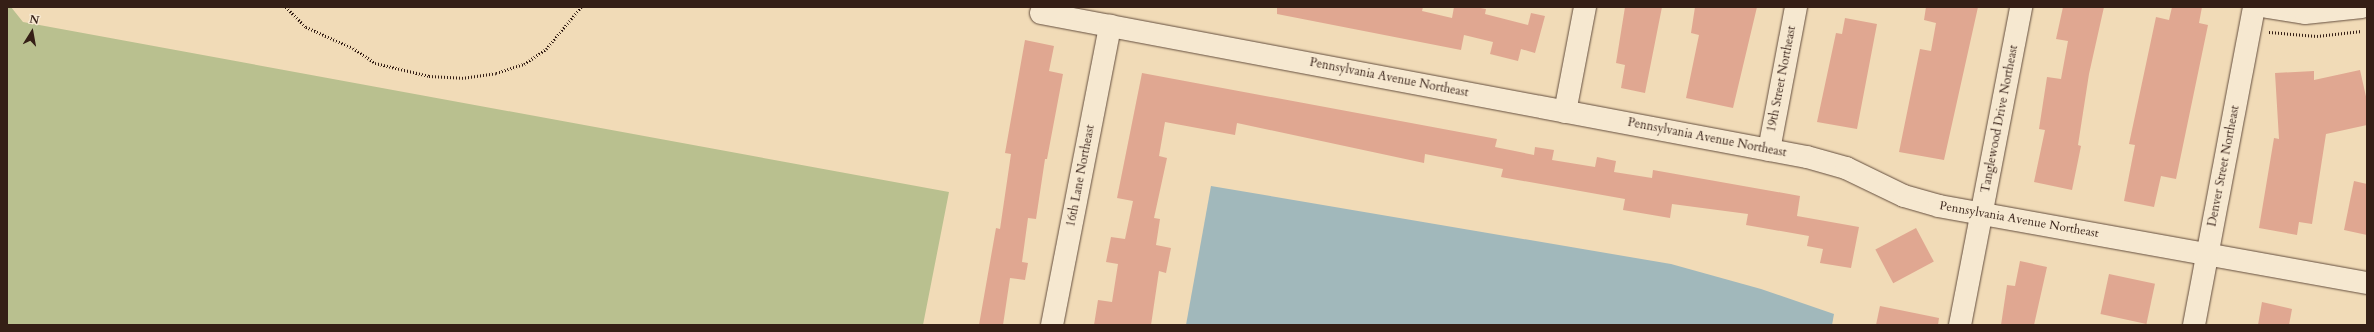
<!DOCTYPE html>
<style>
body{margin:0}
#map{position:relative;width:2374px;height:332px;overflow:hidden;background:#f1dbb7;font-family:Cardo,serif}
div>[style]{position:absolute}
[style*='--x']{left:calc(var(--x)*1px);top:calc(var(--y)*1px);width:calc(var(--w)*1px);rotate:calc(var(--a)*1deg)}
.green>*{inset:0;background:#b9c08f}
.water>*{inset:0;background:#a1b8bb}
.building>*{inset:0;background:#e0a791;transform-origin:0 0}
.path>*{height:2.5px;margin-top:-1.25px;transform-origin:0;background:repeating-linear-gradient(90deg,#351f16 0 1px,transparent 0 3px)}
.roads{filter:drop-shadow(0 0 1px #644e3e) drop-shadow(0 0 1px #644e3e)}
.minor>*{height:22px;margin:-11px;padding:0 11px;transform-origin:11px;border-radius:11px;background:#f6e8d0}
span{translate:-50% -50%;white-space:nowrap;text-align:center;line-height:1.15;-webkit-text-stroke:4px #f6e8d0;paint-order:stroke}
.street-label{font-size:12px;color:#351f16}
.frame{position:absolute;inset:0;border:8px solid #351f16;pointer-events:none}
.north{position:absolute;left:12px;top:12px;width:40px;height:40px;-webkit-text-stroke:3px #f6e8d0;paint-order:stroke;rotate:11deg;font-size:11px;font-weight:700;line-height:16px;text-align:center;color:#351f16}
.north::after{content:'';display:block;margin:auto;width:14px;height:18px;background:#351f16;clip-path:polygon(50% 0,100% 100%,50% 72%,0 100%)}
</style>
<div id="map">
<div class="green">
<i style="clip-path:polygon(7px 7px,11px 7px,23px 22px,949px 192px,923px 325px,7px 325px)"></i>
</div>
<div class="water">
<i style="clip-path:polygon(1211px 186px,1671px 264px,1761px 289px,1834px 314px,1832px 325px,1186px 325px)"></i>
</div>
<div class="building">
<i style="clip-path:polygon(1277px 7px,1423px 7px,1422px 11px,1452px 18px,1454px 7px,1475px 7px,1486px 9px,1485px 14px,1528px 25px,1531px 13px,1545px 16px,1535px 53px,1521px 49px,1518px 61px,1490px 54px,1493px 42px,1464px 35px,1461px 50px,1277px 14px)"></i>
<i style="clip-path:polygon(1625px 7px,1662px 7px,1645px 93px,1621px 88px,1625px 65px,1616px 63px)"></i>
<i style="clip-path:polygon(1695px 7px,1757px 7px,1733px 108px,1686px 98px,1699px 35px,1691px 33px)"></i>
<i style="clip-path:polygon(1926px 7px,1978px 7px,1944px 160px,1899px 152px,1920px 49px,1931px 51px,1936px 23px,1924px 20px)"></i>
<i style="clip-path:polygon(2063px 7px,2104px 7px,2089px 74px,2078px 145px,2081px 146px,2072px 190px,2034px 182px,2045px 130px,2039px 129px,2047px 77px,2061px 79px,2068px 41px,2056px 39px)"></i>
<i style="clip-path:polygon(2172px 7px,2202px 7px,2199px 23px,2208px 25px,2176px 179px,2161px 176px,2154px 207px,2124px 201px,2135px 145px,2129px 144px,2156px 17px,2169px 20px)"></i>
<i style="clip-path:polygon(1845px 18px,1877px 24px,1857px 129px,1817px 122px,1836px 33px,1842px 34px)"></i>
<i style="clip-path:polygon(1025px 40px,1054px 46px,1049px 71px,1063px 74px,1047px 159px,1045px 159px,1036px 219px,1028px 218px,1022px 262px,1028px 263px,1025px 280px,1010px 278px,1003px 325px,979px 325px,996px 228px,1000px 229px,1011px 154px,1005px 153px)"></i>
<i style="clip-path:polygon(2360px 70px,2367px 101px,2367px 125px,2326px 134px,2312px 224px,2299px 222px,2297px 235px,2259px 228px,2274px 138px,2279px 139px,2275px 73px,2314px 71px,2314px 80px)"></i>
<i style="clip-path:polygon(1142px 73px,1497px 139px,1495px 147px,1534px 155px,1535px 147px,1554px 150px,1552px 160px,1595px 167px,1597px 157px,1616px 161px,1614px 172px,1652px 178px,1653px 170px,1800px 196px,1797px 216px,1859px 227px,1851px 268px,1820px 263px,1823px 249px,1807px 246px,1809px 236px,1746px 225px,1748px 214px,1672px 204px,1670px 218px,1623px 210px,1625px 199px,1501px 177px,1503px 169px,1425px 154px,1424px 163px,1237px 123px,1235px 135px,1165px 122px,1159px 156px,1167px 158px,1154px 218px,1160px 219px,1156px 245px,1171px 248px,1166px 273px,1159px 271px,1151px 325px,1094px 325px,1098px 300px,1112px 302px,1118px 264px,1106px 262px,1111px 237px,1125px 239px,1133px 201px,1117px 198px)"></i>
<i style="clip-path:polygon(2354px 181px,2367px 184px,2367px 235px,2344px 230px)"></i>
<i style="left:1916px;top:228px;width:38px;height:46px;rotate:62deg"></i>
<i style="clip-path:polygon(2020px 261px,2047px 267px,2034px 325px,2001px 325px,2007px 285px,2015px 286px)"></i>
<i style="left:2109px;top:274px;width:47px;height:41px;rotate:12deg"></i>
<i style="clip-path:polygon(2262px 302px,2292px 309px,2289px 325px,2258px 325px)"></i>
<i style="clip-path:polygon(1880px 306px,1939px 318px,1938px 325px,1876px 325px)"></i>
</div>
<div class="path">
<i style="--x:286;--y:7;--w:28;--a:45"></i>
<i style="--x:306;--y:27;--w:51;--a:24.1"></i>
<i style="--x:353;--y:48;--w:27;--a:34"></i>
<i style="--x:375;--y:63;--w:56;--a:13.5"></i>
<i style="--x:429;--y:76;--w:33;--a:3"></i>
<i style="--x:462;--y:78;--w:34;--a:-8"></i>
<i style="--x:496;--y:73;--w:29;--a:-18"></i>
<i style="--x:524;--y:64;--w:27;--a:-34"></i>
<i style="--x:546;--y:49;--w:55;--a:-50.2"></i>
<i style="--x:2269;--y:32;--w:48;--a:4.8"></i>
<i style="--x:2317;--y:36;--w:45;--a:-6.3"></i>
</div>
<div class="roads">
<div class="minor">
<i style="--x:2267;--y:7;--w:38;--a:9"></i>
<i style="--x:2305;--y:13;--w:57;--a:-6"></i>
<i style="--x:1041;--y:13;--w:779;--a:10.65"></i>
<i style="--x:1807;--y:157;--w:41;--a:15.8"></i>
<i style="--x:1846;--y:168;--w:64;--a:25.8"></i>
<i style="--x:1904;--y:196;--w:36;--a:16"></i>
<i style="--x:1939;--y:206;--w:435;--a:10.2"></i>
<i style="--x:1565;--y:112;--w:107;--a:-79.2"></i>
<i style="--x:1769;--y:150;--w:146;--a:-79.3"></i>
<i style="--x:1052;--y:325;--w:305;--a:-79"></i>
<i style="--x:1960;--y:325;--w:324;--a:-79.1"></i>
<i style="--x:2194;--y:325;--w:324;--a:-79.3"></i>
</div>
</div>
<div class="street-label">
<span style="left:1389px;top:78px;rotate:11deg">Pennsylvania Avenue Northeast</span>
<span style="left:1782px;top:79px;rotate:-79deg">19th Street Northeast</span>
<span style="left:2000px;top:119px;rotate:-79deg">Tanglewood Drive Northeast</span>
<span style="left:1707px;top:138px;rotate:11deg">Pennsylvania Avenue Northeast</span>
<span style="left:2224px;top:166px;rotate:-79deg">Denver Street Northeast</span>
<span style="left:1081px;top:176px;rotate:-79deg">16th Lane Northeast</span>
<span style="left:2019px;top:220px;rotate:10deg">Pennsylvania Avenue Northeast</span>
</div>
<div class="frame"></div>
<div class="north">N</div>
</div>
